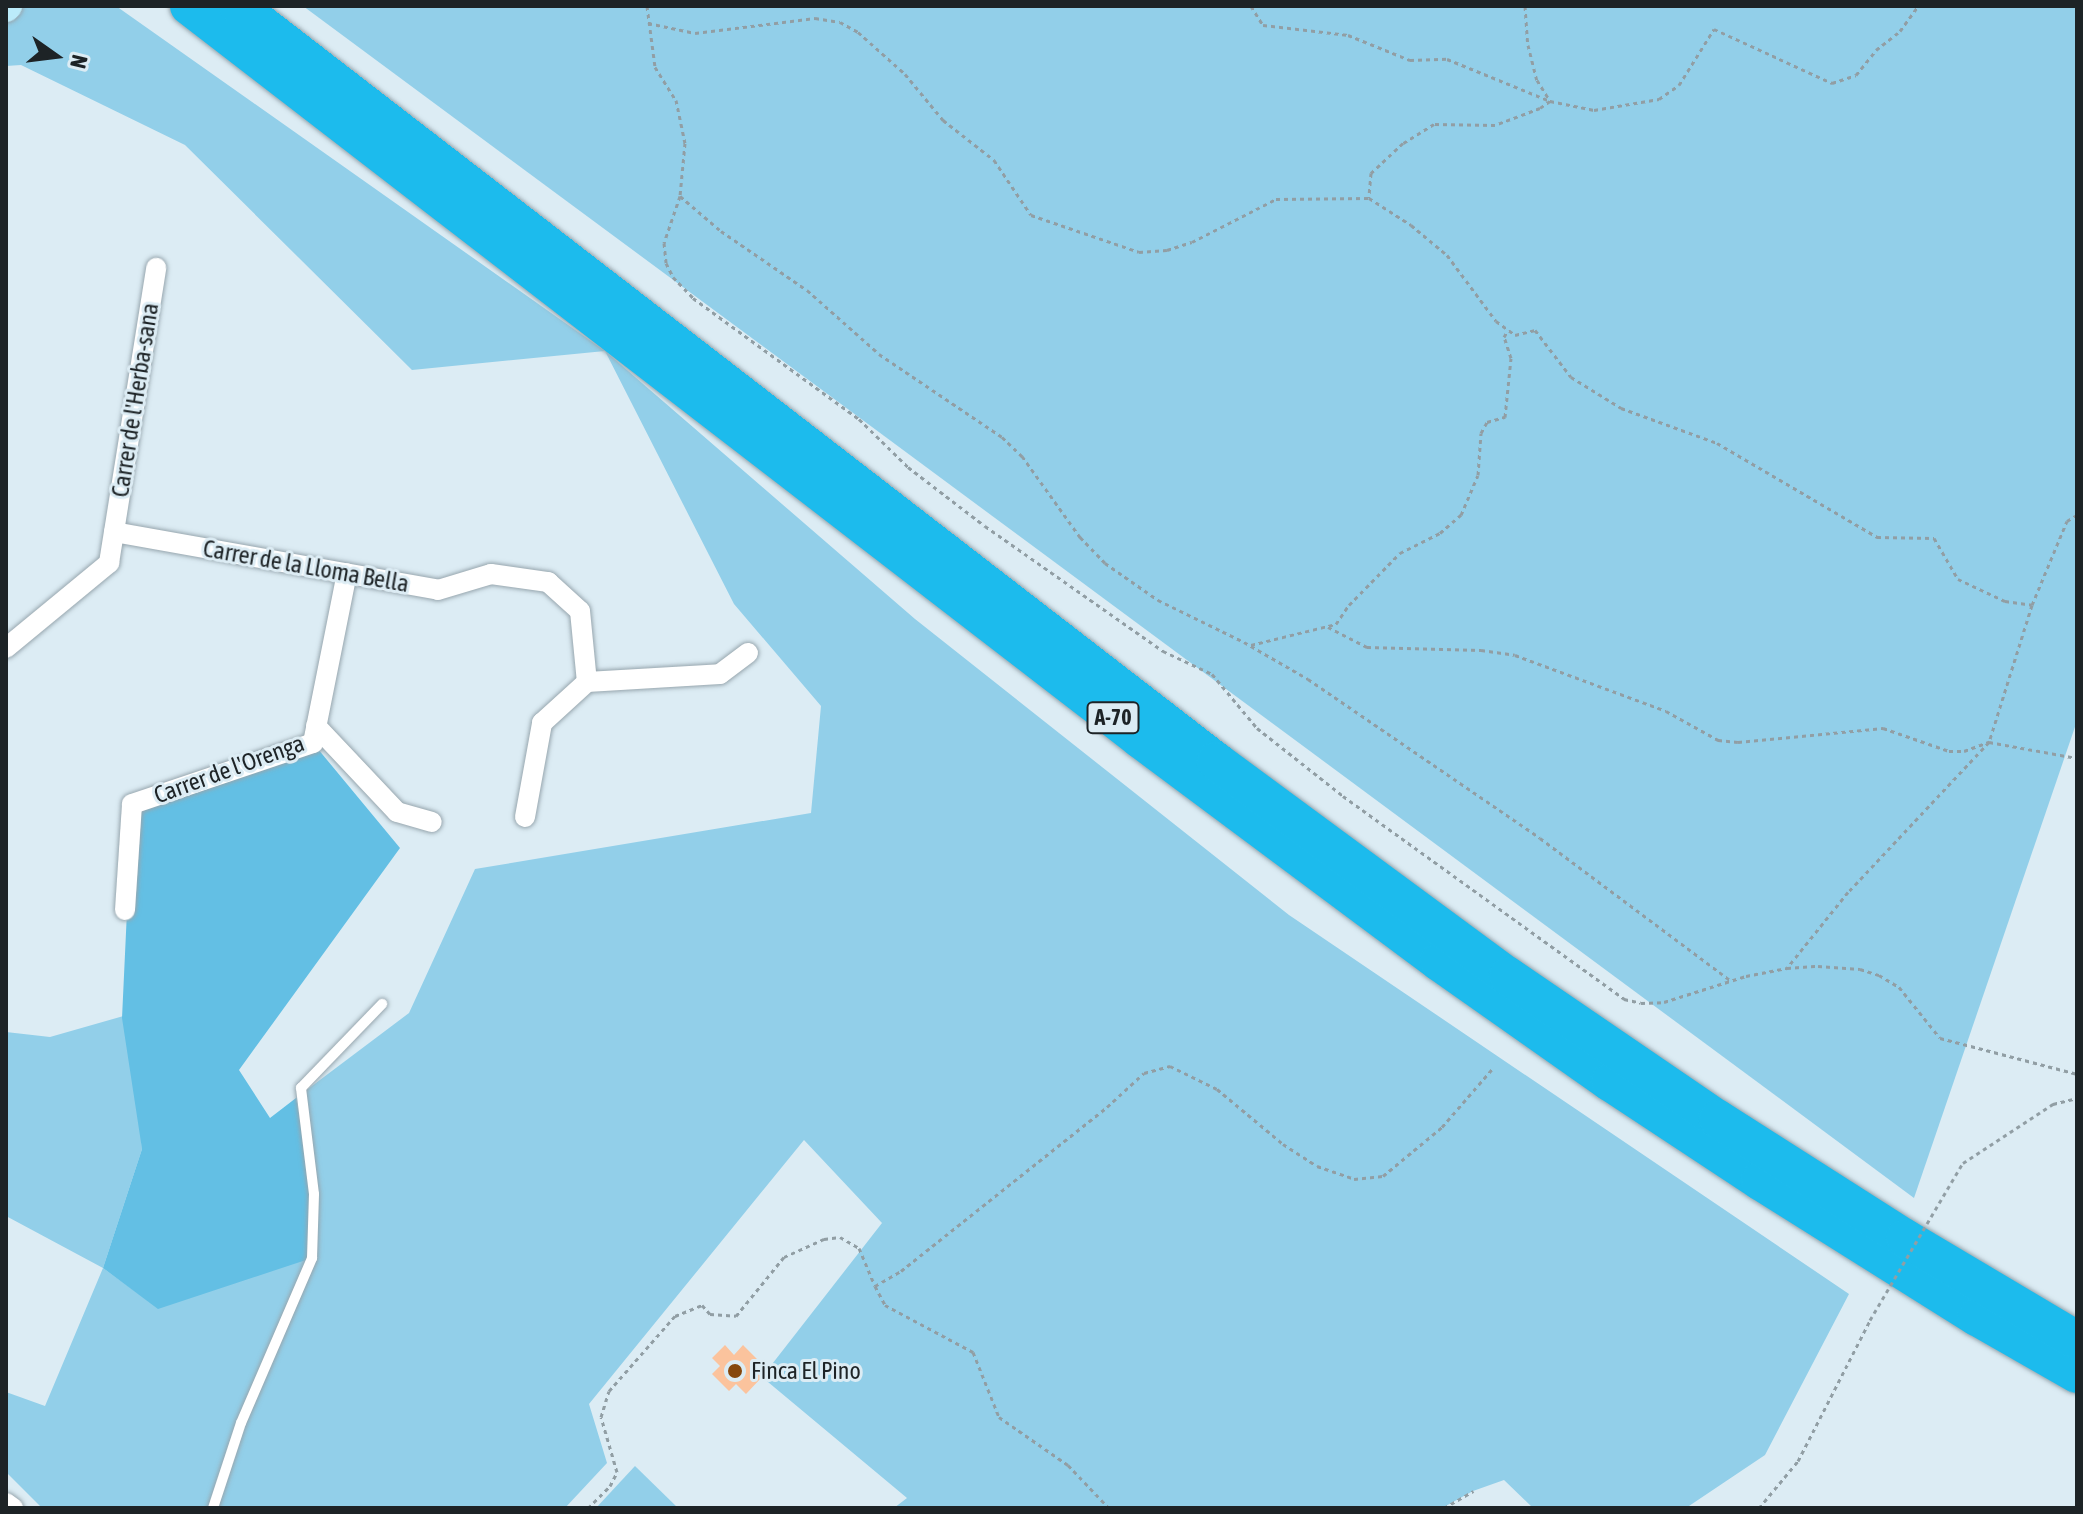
<!DOCTYPE html>
<style>
body{margin:0}
#map{position:relative;width:2083px;height:1514px;overflow:hidden;background:#dcecf4;font-family:"Asap Condensed",sans-serif}
div>[style]{position:absolute}
[style*='--x']{left:calc(var(--x)*1px);top:calc(var(--y)*1px);width:calc(var(--w)*1px);rotate:calc(var(--a)*1deg)}
.green>*{inset:0;background:#92cfe9}
.forest>*{inset:0;background:#63bfe4}
.building>*{inset:0;background:#fbc39d}
.path>*{height:3px;margin-top:-1.5px;transform-origin:0;background:repeating-linear-gradient(90deg,#919ea4 0 4px,transparent 0 8px)}
.roads{filter:drop-shadow(0 0 2px #97a6ae) drop-shadow(0 0 2px #97a6ae)}
.service>*{height:10px;margin:-5px;padding:0 5px;transform-origin:5px;border-radius:5px;background:#fff}
.minor>*{height:20px;margin:-10px;padding:0 10px;transform-origin:10px;border-radius:10px;background:#fff}
.secondary>*{height:28px;margin:-14px;padding:0 14px;transform-origin:14px;border-radius:14px;background:#bbebfa}
.motorway>*{height:38px;margin:-19px;padding:0 19px;transform-origin:19px;border-radius:19px;background:#1cbbed}
.path-bridge>*{height:3px;margin-top:-1.5px;transform-origin:0;background:repeating-linear-gradient(90deg,#919ea4 0 4px,transparent 0 8px)}
.dots>*{width:22px;height:22px;translate:-50% -50%;box-sizing:border-box;border:4px solid #dcecf4;border-radius:50%}
span{translate:-50% -50%;white-space:nowrap;text-align:center;line-height:1.15;-webkit-text-stroke:6px #dcecf4;paint-order:stroke}
.shield-label span{padding:2px 6px;background:#dcecf4;border:2px solid;border-radius:6px;-webkit-text-stroke-width:0}
.shield-label{font-size:22px;color:#1d2326;font-weight:700}
.street-label{font-size:24px;color:#1d2326}
.poi-label{font-size:24px;color:#1d2326}
.left{translate:0 -50%;text-align:left}
.frame{position:absolute;inset:0;border:8px solid #1d2326;pointer-events:none}
.north{position:absolute;left:16px;top:16px;width:80px;height:80px;-webkit-text-stroke:6px #dcecf4;paint-order:stroke;rotate:104deg;font-size:22px;font-weight:700;line-height:32px;text-align:center;color:#1d2326}
.north::after{content:'';display:block;margin:auto;width:28px;height:36px;background:#1d2326;clip-path:polygon(50% 0,100% 100%,50% 72%,0 100%)}
</style>
<div id="map">
<div class="green">
<i style="clip-path:polygon(6px 6px,116px 6px,605px 351px,915px 619px,1289px 915px,1849px 1294px,1765px 1455px,1686px 1508px,1533px 1508px,1504px 1480px,1473px 1491px,1442px 1508px,894px 1508px,907px 1498px,762px 1377px,882px 1223px,804px 1140px,589px 1404px,607px 1463px,565px 1508px,42px 1508px,6px 1472px,6px 1392px,45px 1406px,103px 1268px,6px 1216px,6px 1032px,50px 1037px,134px 1013px,142px 1149px,103px 1268px,158px 1308px,314px 1194px,296px 1098px,409px 1013px,475px 869px,811px 813px,821px 706px,734px 604px,605px 351px,412px 370px,185px 145px,21px 65px,6px 66px)"></i>
<i style="clip-path:polygon(303px 6px,2077px 6px,2077px 721px,1914px 1198px)"></i>
<i style="clip-path:polygon(635px 1466px,678px 1508px,596px 1508px)"></i>
</div>
<div class="forest">
<i style="clip-path:polygon(313px 743px,400px 848px,239px 1070px,270px 1118px,296px 1098px,314px 1194px,312px 1258px,158px 1309px,103px 1268px,142px 1149px,122px 1018px,132px 804px)"></i>
</div>
<div class="building">
<i style="clip-path:polygon(725px 1345px,734px 1355px,743px 1345px,758px 1360px,751px 1367px,762px 1377px,746px 1394px,736px 1384px,729px 1391px,712px 1374px,720px 1366px,712px 1358px)"></i>
</div>
<div class="path">
<i style="--x:647;--y:6;--w:62;--a:82.5"></i>
<i style="--x:655;--y:67;--w:39;--a:58"></i>
<i style="--x:676;--y:100;--w:44;--a:78.2"></i>
<i style="--x:685;--y:143;--w:53;--a:95.4"></i>
<i style="--x:680;--y:196;--w:50;--a:108.8"></i>
<i style="--x:664;--y:243;--w:20;--a:84"></i>
<i style="--x:666;--y:263;--w:16;--a:63"></i>
<i style="--x:673;--y:277;--w:29;--a:46"></i>
<i style="--x:693;--y:298;--w:205;--a:36.1"></i>
<i style="--x:859;--y:419;--w:69;--a:44.4"></i>
<i style="--x:908;--y:467;--w:97;--a:37.5"></i>
<i style="--x:985;--y:526;--w:218;--a:35.1"></i>
<i style="--x:1163;--y:651;--w:54;--a:25.1"></i>
<i style="--x:1212;--y:674;--w:70;--a:50.2"></i>
<i style="--x:1257;--y:728;--w:110;--a:38.3"></i>
<i style="--x:1343;--y:796;--w:347;--a:35.8"></i>
<i style="--x:1624;--y:999;--w:17;--a:13"></i>
<i style="--x:1641;--y:1003;--w:23;--a:-2"></i>
<i style="--x:1664;--y:1002;--w:86;--a:-17.6"></i>
<i style="--x:1746;--y:976;--w:42;--a:-11"></i>
<i style="--x:1787;--y:968;--w:31;--a:-4"></i>
<i style="--x:1818;--y:966;--w:42;--a:4.1"></i>
<i style="--x:1860;--y:969;--w:20;--a:18"></i>
<i style="--x:1879;--y:975;--w:23;--a:31"></i>
<i style="--x:1899;--y:987;--w:65;--a:51.2"></i>
<i style="--x:1940;--y:1038;--w:142;--a:14.7"></i>
<i style="--x:1251;--y:6;--w:22;--a:58"></i>
<i style="--x:1263;--y:25;--w:86;--a:6.7"></i>
<i style="--x:1348;--y:35;--w:67;--a:22"></i>
<i style="--x:1410;--y:60;--w:37;--a:-2"></i>
<i style="--x:1447;--y:59;--w:111;--a:22.2"></i>
<i style="--x:1550;--y:101;--w:12;--a:145"></i>
<i style="--x:1540;--y:108;--w:48;--a:159.3"></i>
<i style="--x:1495;--y:125;--w:61;--a:-179.1"></i>
<i style="--x:1434;--y:124;--w:36;--a:148"></i>
<i style="--x:1403;--y:143;--w:44;--a:136.8"></i>
<i style="--x:1371;--y:173;--w:25;--a:95"></i>
<i style="--x:1369;--y:198;--w:50;--a:32.7"></i>
<i style="--x:1411;--y:225;--w:47;--a:39.8"></i>
<i style="--x:1447;--y:255;--w:82;--a:53.4"></i>
<i style="--x:1496;--y:321;--w:24;--a:36"></i>
<i style="--x:1515;--y:335;--w:21;--a:-14"></i>
<i style="--x:1535;--y:330;--w:59;--a:52.5"></i>
<i style="--x:1571;--y:377;--w:59;--a:31.8"></i>
<i style="--x:1621;--y:408;--w:102;--a:20"></i>
<i style="--x:1717;--y:443;--w:186;--a:30.4"></i>
<i style="--x:1877;--y:537;--w:57;--a:1"></i>
<i style="--x:1934;--y:538;--w:48;--a:59.7"></i>
<i style="--x:1958;--y:579;--w:52;--a:25.1"></i>
<i style="--x:2005;--y:601;--w:27;--a:8"></i>
<i style="--x:2032;--y:605;--w:144;--a:107.4"></i>
<i style="--x:1989;--y:742;--w:89;--a:10.3"></i>
<i style="--x:1525;--y:6;--w:39;--a:86"></i>
<i style="--x:1528;--y:45;--w:36;--a:76"></i>
<i style="--x:1537;--y:80;--w:25;--a:58"></i>
<i style="--x:1550;--y:101;--w:45;--a:11.6"></i>
<i style="--x:1594;--y:110;--w:66;--a:-9.6"></i>
<i style="--x:1659;--y:99;--w:24;--a:-35"></i>
<i style="--x:1679;--y:85;--w:66;--a:-58"></i>
<i style="--x:1714;--y:29;--w:130;--a:24.6"></i>
<i style="--x:1832;--y:83;--w:25;--a:-18"></i>
<i style="--x:1856;--y:75;--w:32;--a:-51"></i>
<i style="--x:1876;--y:50;--w:31;--a:-38"></i>
<i style="--x:1900;--y:31;--w:31;--a:-54"></i>
<i style="--x:648;--y:23;--w:48;--a:12"></i>
<i style="--x:695;--y:33;--w:121;--a:-7.1"></i>
<i style="--x:815;--y:18;--w:25;--a:9"></i>
<i style="--x:840;--y:22;--w:21;--a:29"></i>
<i style="--x:858;--y:32;--w:63;--a:41.8"></i>
<i style="--x:905;--y:74;--w:60;--a:50.4"></i>
<i style="--x:943;--y:120;--w:65;--a:38.1"></i>
<i style="--x:994;--y:160;--w:66;--a:56.1"></i>
<i style="--x:1031;--y:215;--w:114;--a:18.9"></i>
<i style="--x:1139;--y:252;--w:28;--a:-4"></i>
<i style="--x:1167;--y:250;--w:26;--a:-18"></i>
<i style="--x:1192;--y:242;--w:94;--a:-27.1"></i>
<i style="--x:1276;--y:199;--w:93;--a:-0.6"></i>
<i style="--x:680;--y:196;--w:54;--a:40.5"></i>
<i style="--x:721;--y:231;--w:104;--a:34.5"></i>
<i style="--x:807;--y:290;--w:96;--a:41.6"></i>
<i style="--x:879;--y:354;--w:148;--a:34"></i>
<i style="--x:1002;--y:437;--w:28;--a:44"></i>
<i style="--x:1022;--y:456;--w:100;--a:54.4"></i>
<i style="--x:1080;--y:537;--w:36;--a:46"></i>
<i style="--x:1105;--y:563;--w:65;--a:34.9"></i>
<i style="--x:1158;--y:600;--w:96;--a:26"></i>
<i style="--x:1244;--y:642;--w:74;--a:30"></i>
<i style="--x:1308;--y:679;--w:281;--a:34.4"></i>
<i style="--x:1540;--y:838;--w:239;--a:36.8"></i>
<i style="--x:2032;--y:605;--w:91;--a:-67.4"></i>
<i style="--x:2067;--y:521;--w:12;--a:-31"></i>
<i style="--x:1328;--y:627;--w:44;--a:27.1"></i>
<i style="--x:1367;--y:647;--w:114;--a:1.5"></i>
<i style="--x:1481;--y:650;--w:34;--a:8"></i>
<i style="--x:1515;--y:655;--w:161;--a:20.3"></i>
<i style="--x:1666;--y:711;--w:60;--a:29.1"></i>
<i style="--x:1718;--y:740;--w:20;--a:6"></i>
<i style="--x:1738;--y:742;--w:146;--a:-5.5"></i>
<i style="--x:1883;--y:728;--w:70;--a:19.2"></i>
<i style="--x:1949;--y:751;--w:15;--a:0"></i>
<i style="--x:1964;--y:751;--w:27;--a:-20"></i>
<i style="--x:1989;--y:742;--w:206;--a:133.2"></i>
<i style="--x:1848;--y:892;--w:97;--a:128.8"></i>
<i style="--x:1251;--y:645;--w:88;--a:-13.9"></i>
<i style="--x:1336;--y:624;--w:23;--a:-56"></i>
<i style="--x:1349;--y:605;--w:73;--a:-45.6"></i>
<i style="--x:1400;--y:553;--w:45;--a:-26.6"></i>
<i style="--x:1440;--y:533;--w:28;--a:-41"></i>
<i style="--x:1461;--y:515;--w:43;--a:-67"></i>
<i style="--x:1478;--y:475;--w:42;--a:-85.9"></i>
<i style="--x:1481;--y:433;--w:13;--a:-61"></i>
<i style="--x:1487;--y:422;--w:19;--a:-16"></i>
<i style="--x:1505;--y:417;--w:59;--a:-84.2"></i>
<i style="--x:1511;--y:358;--w:22;--a:-108"></i>
<i style="--x:1504;--y:337;--w:8;--a:-60"></i>
<i style="--x:2053;--y:1104;--w:25;--a:-14"></i>
<i style="--x:875;--y:1286;--w:21;--a:62"></i>
<i style="--x:885;--y:1305;--w:100;--a:28.1"></i>
<i style="--x:973;--y:1352;--w:70;--a:68.2"></i>
<i style="--x:999;--y:1417;--w:84;--a:34.8"></i>
<i style="--x:1068;--y:1465;--w:59;--a:46.4"></i>
<i style="--x:588;--y:1508;--w:31;--a:-45"></i>
<i style="--x:610;--y:1486;--w:16;--a:-63"></i>
<i style="--x:617;--y:1472;--w:57;--a:-106.2"></i>
<i style="--x:601;--y:1417;--w:27;--a:-73"></i>
<i style="--x:609;--y:1391;--w:100;--a:-48.7"></i>
<i style="--x:675;--y:1316;--w:29;--a:-22"></i>
<i style="--x:702;--y:1305;--w:12;--a:48"></i>
<i style="--x:710;--y:1314;--w:26;--a:4"></i>
<i style="--x:736;--y:1316;--w:76;--a:-50.9"></i>
<i style="--x:784;--y:1257;--w:44;--a:-24.2"></i>
<i style="--x:824;--y:1239;--w:16;--a:-7"></i>
<i style="--x:840;--y:1237;--w:22;--a:30"></i>
<i style="--x:859;--y:1248;--w:41;--a:67.2"></i>
<i style="--x:875;--y:1286;--w:30;--a:-30"></i>
<i style="--x:901;--y:1271;--w:263;--a:-38.5"></i>
<i style="--x:1107;--y:1107;--w:50;--a:-42.6"></i>
<i style="--x:1144;--y:1073;--w:27;--a:-15"></i>
<i style="--x:1170;--y:1066;--w:52;--a:26.1"></i>
<i style="--x:1217;--y:1089;--w:86;--a:39.8"></i>
<i style="--x:1283;--y:1144;--w:40;--a:32.9"></i>
<i style="--x:1317;--y:1166;--w:39;--a:19"></i>
<i style="--x:1354;--y:1179;--w:29;--a:-6"></i>
<i style="--x:1383;--y:1176;--w:77;--a:-39.7"></i>
<i style="--x:1442;--y:1127;--w:79;--a:-49.1"></i>
<i style="--x:1444;--y:1508;--w:34;--a:-30"></i>
<i style="--x:1759;--y:1508;--w:61;--a:-50.3"></i>
<i style="--x:1798;--y:1461;--w:158;--a:-62.9"></i>
</div>
<div class="roads">
<div class="service">
<i style="--x:213;--y:1508;--w:89;--a:-71.8"></i>
<i style="--x:241;--y:1423;--w:180;--a:-66.7"></i>
<i style="--x:312;--y:1258;--w:64;--a:-88.2"></i>
<i style="--x:314;--y:1194;--w:107;--a:-97"></i>
<i style="--x:301;--y:1088;--w:117;--a:-46"></i>
</div>
<div class="minor">
<i style="--x:114;--y:532;--w:329;--a:10.1"></i>
<i style="--x:438;--y:590;--w:55;--a:-16.8"></i>
<i style="--x:491;--y:574;--w:58;--a:8"></i>
<i style="--x:548;--y:582;--w:43;--a:42.2"></i>
<i style="--x:580;--y:611;--w:71;--a:84.4"></i>
<i style="--x:6;--y:648;--w:134;--a:-39.5"></i>
<i style="--x:109;--y:563;--w:299;--a:-80.9"></i>
<i style="--x:316;--y:726;--w:118;--a:46.7"></i>
<i style="--x:397;--y:812;--w:36;--a:16"></i>
<i style="--x:525;--y:817;--w:96;--a:-79.7"></i>
<i style="--x:542;--y:723;--w:61;--a:-42.3"></i>
<i style="--x:587;--y:682;--w:133;--a:-3.4"></i>
<i style="--x:720;--y:674;--w:35;--a:-37"></i>
<i style="--x:125;--y:910;--w:106;--a:-86.2"></i>
<i style="--x:132;--y:804;--w:191;--a:-18.6"></i>
<i style="--x:313;--y:743;--w:173;--a:-78.7"></i>
<i style="--x:6;--y:1503;--w:9;--a:36"></i>
</div>
<div class="secondary">
<i style="--x:6;--y:8;--w:3;--a:-45"></i>
</div>
<div class="motorway">
<i style="--x:189;--y:6;--w:1201;--a:37.62"></i>
<i style="--x:1140;--y:739;--w:373;--a:36.7"></i>
<i style="--x:1439;--y:962;--w:209;--a:35.1"></i>
<i style="--x:1610;--y:1082;--w:180;--a:33.4"></i>
<i style="--x:1760;--y:1181;--w:256;--a:32.1"></i>
<i style="--x:1977;--y:1317;--w:115;--a:29.7"></i>
<i style="--x:238;--y:6;--w:1236;--a:37.67"></i>
<i style="--x:1216;--y:761;--w:363;--a:36.4"></i>
<i style="--x:1508;--y:976;--w:254;--a:34.3"></i>
<i style="--x:1718;--y:1119;--w:222;--a:32.5"></i>
<i style="--x:1905;--y:1238;--w:200;--a:30.7"></i>
</div>
</div>
<div class="path-bridge">
<i style="--x:1870;--y:1320;--w:182;--a:-59.4"></i>
<i style="--x:1963;--y:1163;--w:108;--a:-33.2"></i>
</div>
<div class="dots">
<i style="left:735px;top:1371px;background:#86470c"></i>
</div>
<div class="shield-label">
<span style="left:1113px;top:718px">A-70</span>
</div>
<div class="street-label">
<span style="left:135px;top:400px;rotate:-81deg">Carrer de l'Herba-sana</span>
<span style="left:306px;top:566px;rotate:10deg">Carrer de la Lloma Bella</span>
<span style="left:229px;top:769px;rotate:-20deg">Carrer de l'Orenga</span>
</div>
<div class="poi-label">
<span class="left" style="left:751px;top:1371px">Finca El Pino</span>
</div>
<div class="frame"></div>
<div class="north">N</div>
</div>
